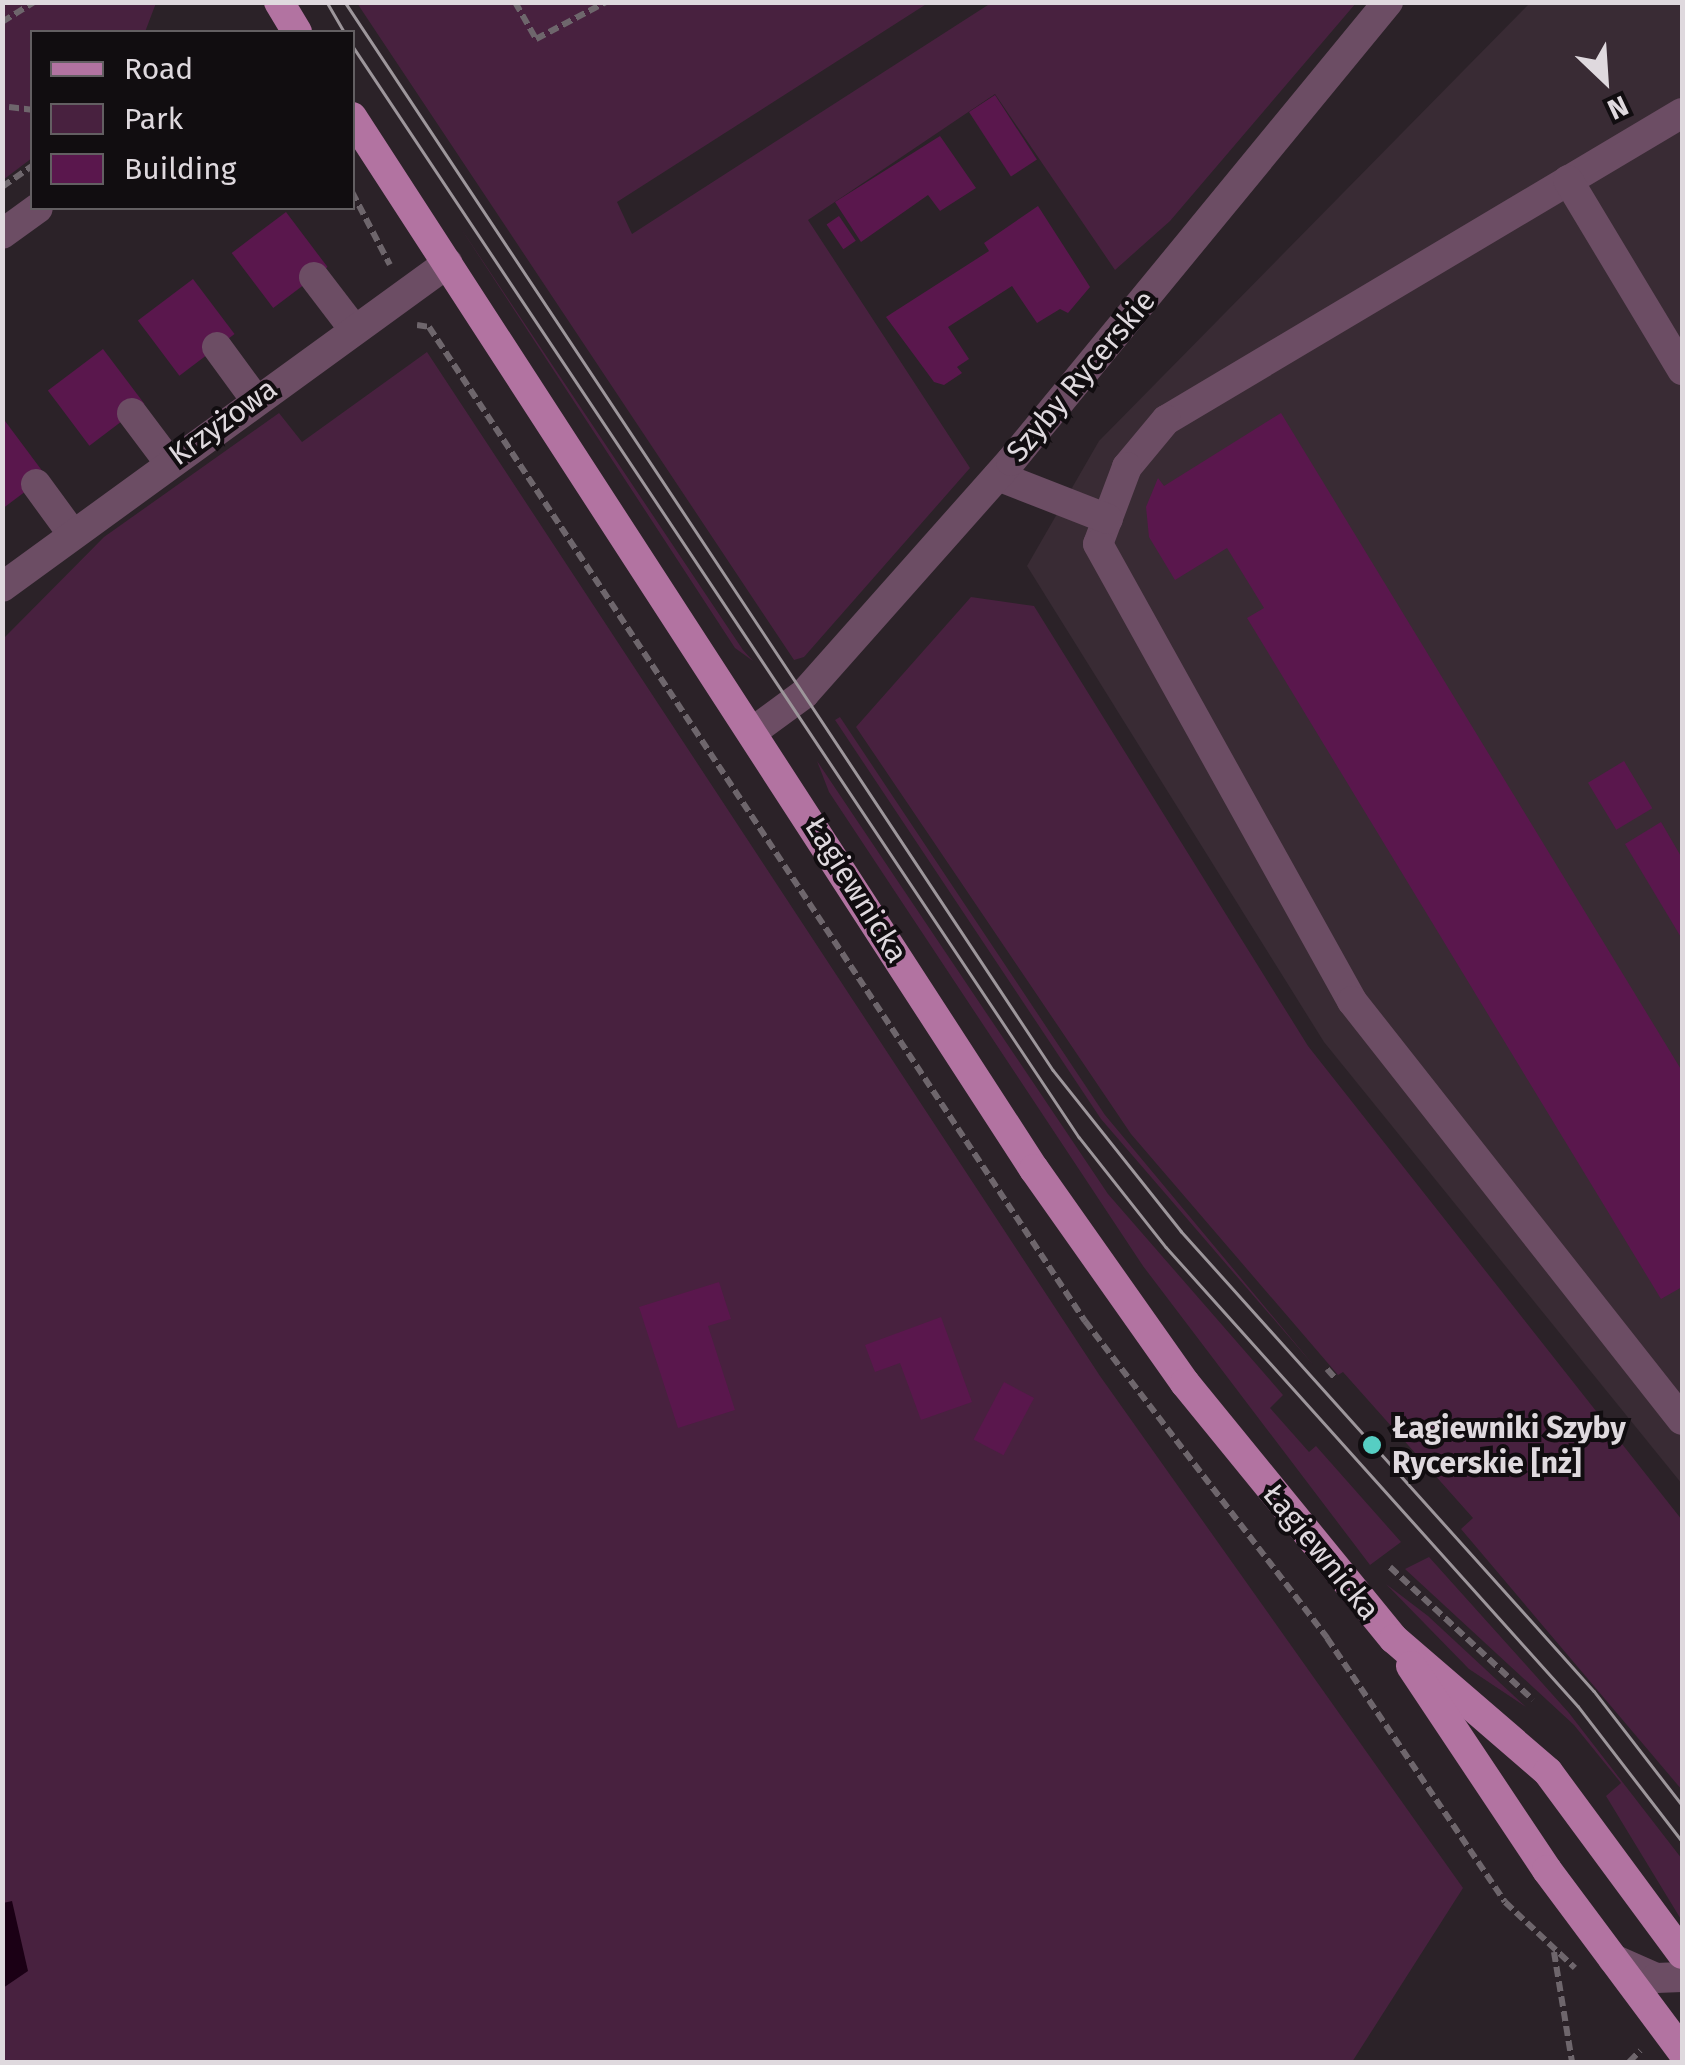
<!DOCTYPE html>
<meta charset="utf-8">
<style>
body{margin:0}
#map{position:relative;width:1685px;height:2065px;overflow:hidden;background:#2b2228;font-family:"Fira Sans",sans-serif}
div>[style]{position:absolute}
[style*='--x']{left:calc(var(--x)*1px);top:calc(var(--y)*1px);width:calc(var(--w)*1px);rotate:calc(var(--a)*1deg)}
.built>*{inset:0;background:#392b34}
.green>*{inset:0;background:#48213f}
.water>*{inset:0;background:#1b0015}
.building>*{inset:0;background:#5a174d;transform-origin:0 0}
.path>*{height:6px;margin-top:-3px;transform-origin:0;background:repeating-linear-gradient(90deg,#6e666c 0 10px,transparent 0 15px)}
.minor>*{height:30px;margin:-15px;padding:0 15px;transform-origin:15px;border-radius:15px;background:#6c4d64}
.major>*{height:30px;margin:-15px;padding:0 15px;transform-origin:15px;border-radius:15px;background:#b273a1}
.tram>*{height:2.5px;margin:-1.25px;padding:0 1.25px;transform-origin:1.25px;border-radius:1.25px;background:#9d969b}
.dots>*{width:28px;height:28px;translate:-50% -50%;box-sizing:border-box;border:5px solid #110d10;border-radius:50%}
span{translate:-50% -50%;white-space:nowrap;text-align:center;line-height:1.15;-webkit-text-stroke:8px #110d10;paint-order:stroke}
.street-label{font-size:30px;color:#dfd9de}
.poi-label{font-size:30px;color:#dfd9de;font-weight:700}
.left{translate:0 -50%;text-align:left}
.frame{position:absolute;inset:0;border:5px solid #dfd9de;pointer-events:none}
.legend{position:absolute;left:30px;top:30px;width:325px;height:180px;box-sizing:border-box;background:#110d10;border:2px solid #635f62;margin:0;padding:12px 18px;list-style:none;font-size:30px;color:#dfd9de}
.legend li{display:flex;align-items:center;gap:20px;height:50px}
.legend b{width:50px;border:2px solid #635f62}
.north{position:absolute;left:1555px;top:30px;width:100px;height:100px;-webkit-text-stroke:8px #110d10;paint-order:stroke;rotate:155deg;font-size:28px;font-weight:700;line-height:40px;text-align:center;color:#dfd9de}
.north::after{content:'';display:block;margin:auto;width:35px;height:45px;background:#dfd9de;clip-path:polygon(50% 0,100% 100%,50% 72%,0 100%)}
</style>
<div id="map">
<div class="built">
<i style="clip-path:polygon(1530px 3px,1682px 3px,1682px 1484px,1324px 1042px,1027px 566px,1099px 441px)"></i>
</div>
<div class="green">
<i style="clip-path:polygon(3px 2px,156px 3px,145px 32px,32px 32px,32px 158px,3px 180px)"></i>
<i style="clip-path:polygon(357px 3px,928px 3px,617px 202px,632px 234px,991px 3px,1356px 3px,1170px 221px,1115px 270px,995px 94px,808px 220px,970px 468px,804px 657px,794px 660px)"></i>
<i style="clip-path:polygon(460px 227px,743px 650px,753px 661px,735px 648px)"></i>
<i style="clip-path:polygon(427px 352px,1100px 1376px,1463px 1888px,1352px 2062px,3px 2062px,3px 639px,104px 537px,279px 413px,302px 442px)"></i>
<i style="clip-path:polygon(971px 597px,1034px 606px,1308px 1046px,1682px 1520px,1682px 1790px,1461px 1529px,1473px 1518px,1343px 1372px,1338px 1375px,1131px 1134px,856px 727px)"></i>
<i style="clip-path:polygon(840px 717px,1105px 1115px,1315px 1367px,1101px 1119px,835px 720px)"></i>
<i style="clip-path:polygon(817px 761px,1108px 1194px,1283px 1395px,1270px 1408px,1309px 1452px,1316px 1446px,1401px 1542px,1370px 1565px,1143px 1266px,829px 792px)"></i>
<i style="clip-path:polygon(1429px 1557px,1569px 1713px,1682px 1859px,1682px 1921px,1606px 1796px,1621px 1783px,1574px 1725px,1405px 1569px)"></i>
<i style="clip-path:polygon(1386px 1584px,1428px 1616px,1526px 1707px,1469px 1669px)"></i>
</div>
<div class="water">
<i style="clip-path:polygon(12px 1901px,28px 1971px,3px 1988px,3px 1903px)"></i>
</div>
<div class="building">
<i style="left:995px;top:95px;width:77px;height:31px;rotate:57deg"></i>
<i style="clip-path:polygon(940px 136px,976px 188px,940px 211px,928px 195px,861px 242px,835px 202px)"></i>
<i style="clip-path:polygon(1038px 206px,1090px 287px,1068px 313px,1060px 309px,1037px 323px,1012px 286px,948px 327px,969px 359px,957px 367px,962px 373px,944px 385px,934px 382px,886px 317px,989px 251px,984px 243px)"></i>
<i style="left:286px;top:212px;width:69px;height:68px;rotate:53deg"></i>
<i style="left:839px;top:216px;width:30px;height:15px;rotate:56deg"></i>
<i style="left:193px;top:279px;width:69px;height:69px;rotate:53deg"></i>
<i style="left:103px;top:349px;width:69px;height:69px;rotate:53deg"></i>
<i style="clip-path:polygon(1281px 413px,1682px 1071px,1682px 1287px,1661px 1299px,1247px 618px,1264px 608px,1227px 548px,1175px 580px,1149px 537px,1146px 507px,1158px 478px,1164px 486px)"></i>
<i style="clip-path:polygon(5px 421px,46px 476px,2px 509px,2px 423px)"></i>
<i style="left:1624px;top:761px;width:55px;height:42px;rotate:59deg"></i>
<i style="clip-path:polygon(1661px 822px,1682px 858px,1682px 939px,1625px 844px)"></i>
<i style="clip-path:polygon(719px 1282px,731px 1319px,708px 1326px,735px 1410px,678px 1428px,639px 1307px)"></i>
<i style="clip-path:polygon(941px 1317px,972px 1402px,921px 1420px,900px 1363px,875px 1372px,865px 1345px)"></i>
<i style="left:1004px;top:1382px;width:34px;height:65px;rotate:28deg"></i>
</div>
<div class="path">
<i style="--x:515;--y:2;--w:43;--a:60.4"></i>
<i style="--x:536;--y:39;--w:79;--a:-27.9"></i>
<i style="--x:2;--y:22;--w:38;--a:-32"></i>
<i style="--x:9;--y:107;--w:23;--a:7"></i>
<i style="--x:2;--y:187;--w:37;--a:-35"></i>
<i style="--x:352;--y:192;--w:82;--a:62.5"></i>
<i style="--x:417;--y:325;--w:12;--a:9"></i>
<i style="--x:429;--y:327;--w:1191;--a:56.58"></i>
<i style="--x:1085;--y:1321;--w:399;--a:52.6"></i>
<i style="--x:1327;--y:1638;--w:318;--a:56"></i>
<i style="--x:1505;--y:1902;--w:96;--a:43.3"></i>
<i style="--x:1327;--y:1369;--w:12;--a:48"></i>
<i style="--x:1390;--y:1567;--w:195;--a:42.9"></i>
<i style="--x:1554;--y:1952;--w:111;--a:80.7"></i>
<i style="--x:1629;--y:2062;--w:16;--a:-45"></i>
</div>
<div class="minor">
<i style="--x:1682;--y:113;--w:600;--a:149.25"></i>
<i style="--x:1166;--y:420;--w:61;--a:129.7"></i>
<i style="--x:1127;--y:467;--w:82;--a:110.6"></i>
<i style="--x:1098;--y:544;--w:523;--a:60.93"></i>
<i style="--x:1352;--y:1001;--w:533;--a:51.78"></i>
<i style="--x:1568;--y:180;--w:222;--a:59"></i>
<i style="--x:2;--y:234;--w:44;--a:-35.8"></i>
<i style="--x:314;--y:277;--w:64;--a:52.6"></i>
<i style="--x:217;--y:347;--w:64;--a:53.8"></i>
<i style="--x:132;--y:413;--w:60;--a:53.1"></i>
<i style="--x:998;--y:476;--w:118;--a:21.4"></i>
<i style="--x:36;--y:484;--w:59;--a:53.9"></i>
<i style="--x:2;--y:587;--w:551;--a:-36"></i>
<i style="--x:755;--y:730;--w:61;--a:-36.3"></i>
<i style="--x:804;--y:694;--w:312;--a:-48.4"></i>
<i style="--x:1011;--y:461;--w:594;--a:-50.6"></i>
<i style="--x:1613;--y:1959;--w:47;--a:23.8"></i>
<i style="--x:1656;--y:1978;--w:26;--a:-2"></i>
</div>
<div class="major">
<i style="--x:279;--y:2;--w:35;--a:59"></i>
<i style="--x:352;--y:117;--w:1254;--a:57.05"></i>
<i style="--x:1034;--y:1169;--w:262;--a:54.8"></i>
<i style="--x:1185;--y:1383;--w:330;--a:50.8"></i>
<i style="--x:1394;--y:1639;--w:203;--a:40.8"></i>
<i style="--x:1548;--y:1772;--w:226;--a:53.6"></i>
<i style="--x:1411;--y:1666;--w:245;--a:56.3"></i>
<i style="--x:1547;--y:1870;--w:226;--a:53.3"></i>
</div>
<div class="tram">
<i style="--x:327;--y:2;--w:34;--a:60"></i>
<i style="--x:345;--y:2;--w:1281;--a:56.46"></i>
<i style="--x:1053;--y:1070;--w:206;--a:51.5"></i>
<i style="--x:1181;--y:1231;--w:618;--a:48.08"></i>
<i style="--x:1594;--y:1691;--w:144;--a:52.3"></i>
<i style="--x:352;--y:45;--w:1312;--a:56.35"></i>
<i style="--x:1079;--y:1137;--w:140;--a:51.7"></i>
<i style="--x:1166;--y:1247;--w:617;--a:48.09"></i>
<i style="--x:1578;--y:1706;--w:170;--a:52.4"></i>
</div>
<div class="dots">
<i style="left:1372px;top:1445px;background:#56cec3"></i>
</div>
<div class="street-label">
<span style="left:1081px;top:376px;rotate:-50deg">Szyby Rycerskie</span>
<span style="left:223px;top:422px;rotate:-36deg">Krzyżowa</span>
<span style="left:856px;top:890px;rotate:58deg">Łagiewnicka</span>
<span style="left:1321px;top:1552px;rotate:51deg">Łagiewnicka</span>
</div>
<div class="poi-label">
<span class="left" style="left:1392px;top:1445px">Łagiewniki Szyby<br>Rycerskie [nż]</span>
</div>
<div class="frame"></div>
<ul class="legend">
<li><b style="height:12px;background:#b273a1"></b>Road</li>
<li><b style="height:28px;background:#48213f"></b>Park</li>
<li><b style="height:28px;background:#5a174d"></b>Building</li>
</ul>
<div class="north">N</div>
</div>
